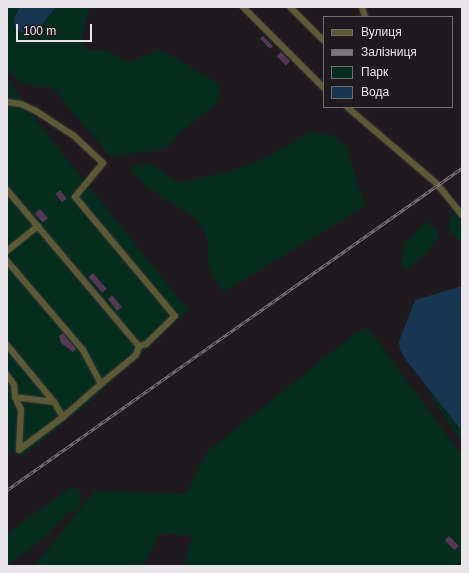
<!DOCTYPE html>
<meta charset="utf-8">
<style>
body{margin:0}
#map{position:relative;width:469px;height:573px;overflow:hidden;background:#1e1a1e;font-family:Helvetica,sans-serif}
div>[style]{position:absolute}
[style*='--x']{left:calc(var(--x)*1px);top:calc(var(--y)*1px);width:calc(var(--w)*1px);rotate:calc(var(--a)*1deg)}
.green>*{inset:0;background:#042d1e}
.water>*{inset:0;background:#163651}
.building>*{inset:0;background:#553856;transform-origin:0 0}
.roads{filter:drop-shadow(0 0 1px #3a363a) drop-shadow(0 0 1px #3a363a)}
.street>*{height:6px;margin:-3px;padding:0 3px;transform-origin:3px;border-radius:3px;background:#5b5a35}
.rail>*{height:3px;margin-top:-1.5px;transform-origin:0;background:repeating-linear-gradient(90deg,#1e1a1e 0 4.5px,#7b787b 0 9px);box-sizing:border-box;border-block:1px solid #7b787b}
span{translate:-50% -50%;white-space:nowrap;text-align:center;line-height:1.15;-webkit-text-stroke:3px #1e1a1e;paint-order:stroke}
.frame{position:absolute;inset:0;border:8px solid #e7e5e7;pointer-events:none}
.legend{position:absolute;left:323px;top:16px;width:130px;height:92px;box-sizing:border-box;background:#1e1a1e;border:1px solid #6e6b6e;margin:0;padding:5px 7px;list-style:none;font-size:12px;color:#e7e5e7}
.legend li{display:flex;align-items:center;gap:8px;height:20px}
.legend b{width:20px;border:1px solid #6e6b6e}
.scale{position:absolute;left:16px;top:24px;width:76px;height:18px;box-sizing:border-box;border:2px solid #e7e5e7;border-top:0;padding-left:5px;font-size:12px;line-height:14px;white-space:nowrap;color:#e7e5e7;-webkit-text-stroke:3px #1e1a1e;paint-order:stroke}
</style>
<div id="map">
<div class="green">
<i style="clip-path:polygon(7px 7px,20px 7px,14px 18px,40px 29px,56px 7px,90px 7px,82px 34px,84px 50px,105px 50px,130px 63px,155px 51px,164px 51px,218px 84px,220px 92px,216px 104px,179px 133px,166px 149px,111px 156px,69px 109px,55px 89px,22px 83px,8px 71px)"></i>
<i style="clip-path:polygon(7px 78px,38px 123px,188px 310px,88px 403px,23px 456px,7px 450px)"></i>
<i style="clip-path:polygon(313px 131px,334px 136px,346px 147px,365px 206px,225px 291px,219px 287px,208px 265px,208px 243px,204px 230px,194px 217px,144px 185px,131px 170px,134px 164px,153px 165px,178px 183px,233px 171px,263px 159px)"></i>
<i style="clip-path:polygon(452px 212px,462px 219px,462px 242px,451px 233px,448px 225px)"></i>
<i style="clip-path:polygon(426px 221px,436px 229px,439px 237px,420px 259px,406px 270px,402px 262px,405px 243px)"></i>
<i style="clip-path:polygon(369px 329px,462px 456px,462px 566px,184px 566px,192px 536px,160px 533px,143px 566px,34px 566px,95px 491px,186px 494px,207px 452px,357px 332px)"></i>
<i style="clip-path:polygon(424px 383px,462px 431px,462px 441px,439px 409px)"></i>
<i style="clip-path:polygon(72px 487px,81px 492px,79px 508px,66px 514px,48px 534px,7px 566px,7px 533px)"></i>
</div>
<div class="water">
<i style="clip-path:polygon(20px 7px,56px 7px,33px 36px,15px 30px,14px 18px)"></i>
<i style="clip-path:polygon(462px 286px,462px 431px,406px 360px,400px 350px,399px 341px,415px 300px)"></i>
</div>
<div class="building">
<i style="left:263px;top:36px;width:14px;height:4px;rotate:45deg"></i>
<i style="left:281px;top:52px;width:13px;height:6px;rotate:45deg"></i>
<i style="left:60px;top:190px;width:11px;height:6px;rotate:52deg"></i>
<i style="left:40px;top:209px;width:12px;height:7px;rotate:48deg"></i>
<i style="left:93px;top:273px;width:21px;height:6px;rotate:49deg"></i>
<i style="clip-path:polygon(112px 295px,122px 307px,117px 311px,108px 299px)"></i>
<i style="clip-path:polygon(63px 333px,76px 349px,73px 352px,61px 343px,59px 336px)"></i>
<i style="left:449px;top:536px;width:14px;height:6px;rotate:45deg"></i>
</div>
<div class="roads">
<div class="street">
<i style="--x:243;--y:7;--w:115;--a:45"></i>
<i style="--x:290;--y:7;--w:48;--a:45"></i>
<i style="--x:362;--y:7;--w:10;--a:73"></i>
<i style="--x:7;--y:102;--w:14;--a:8"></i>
<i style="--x:21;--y:104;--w:17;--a:25"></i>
<i style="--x:36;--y:111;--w:45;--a:33.3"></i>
<i style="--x:74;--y:136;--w:40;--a:43"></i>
<i style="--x:103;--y:163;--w:44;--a:129.5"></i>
<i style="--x:75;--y:197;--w:155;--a:50"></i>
<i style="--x:175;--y:316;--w:40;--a:136"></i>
<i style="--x:146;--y:344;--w:7;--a:164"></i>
<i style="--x:347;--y:107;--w:118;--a:40.5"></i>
<i style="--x:437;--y:184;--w:40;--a:51"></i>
<i style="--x:7;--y:190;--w:204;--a:49.8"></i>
<i style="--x:139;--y:346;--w:9;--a:108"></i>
<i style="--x:136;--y:355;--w:45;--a:140.4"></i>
<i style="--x:7;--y:251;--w:40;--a:-39"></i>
<i style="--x:7;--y:261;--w:117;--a:49.5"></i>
<i style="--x:83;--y:350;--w:38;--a:62"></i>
<i style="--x:101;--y:384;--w:50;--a:139"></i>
<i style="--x:7;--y:345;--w:74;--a:50.5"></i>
<i style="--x:7;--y:375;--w:12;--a:55"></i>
<i style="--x:14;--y:385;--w:12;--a:85"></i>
<i style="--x:15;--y:397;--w:14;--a:65"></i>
<i style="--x:21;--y:410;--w:40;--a:92.9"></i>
<i style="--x:19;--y:450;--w:55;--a:-36.9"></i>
<i style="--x:63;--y:417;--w:17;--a:-121"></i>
<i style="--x:54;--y:402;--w:39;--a:-173"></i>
</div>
</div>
<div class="rail">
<i style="--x:7;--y:490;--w:557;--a:-35.29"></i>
</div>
<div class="frame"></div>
<ul class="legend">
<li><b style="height:5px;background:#5b5a35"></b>Вулиця</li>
<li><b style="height:5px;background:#7b787b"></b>Залізниця</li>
<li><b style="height:11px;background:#042d1e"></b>Парк</li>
<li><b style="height:11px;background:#163651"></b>Вода</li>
</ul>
<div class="scale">100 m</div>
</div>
